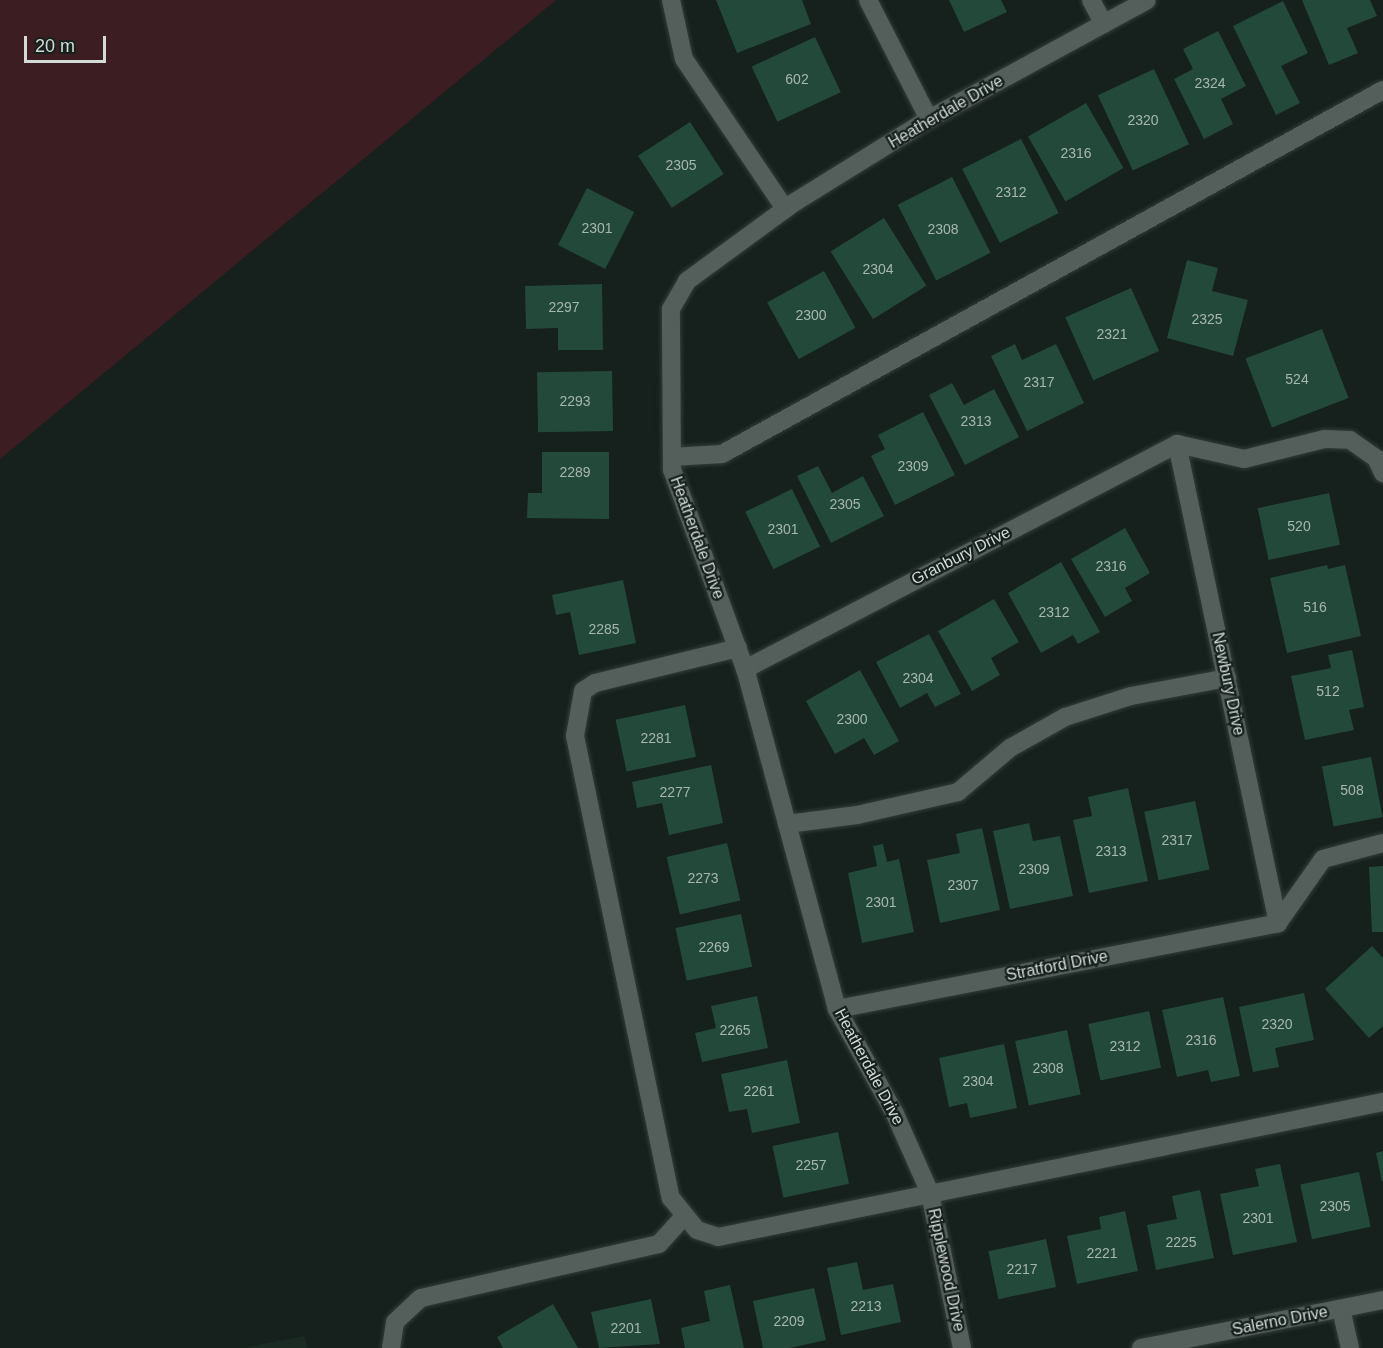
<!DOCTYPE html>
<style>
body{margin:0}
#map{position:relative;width:1383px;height:1348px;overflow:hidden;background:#16201c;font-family:Helvetica,sans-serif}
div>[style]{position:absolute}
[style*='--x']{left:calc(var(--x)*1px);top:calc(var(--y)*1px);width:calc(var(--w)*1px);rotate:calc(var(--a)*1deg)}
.built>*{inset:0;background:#1a2b24}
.green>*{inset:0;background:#3c1d21}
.building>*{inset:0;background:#23493b;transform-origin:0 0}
.roads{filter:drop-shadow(0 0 2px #353c39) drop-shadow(0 0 2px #353c39)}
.minor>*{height:18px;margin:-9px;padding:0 9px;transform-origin:9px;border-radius:9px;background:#545f5b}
span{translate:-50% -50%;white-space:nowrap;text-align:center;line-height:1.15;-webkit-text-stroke:4.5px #16201c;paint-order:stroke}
.number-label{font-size:14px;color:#a8b6b0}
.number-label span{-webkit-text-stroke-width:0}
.street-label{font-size:16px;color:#d4dad7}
.scale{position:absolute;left:24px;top:36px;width:82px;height:27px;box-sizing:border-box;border:3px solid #d4dad7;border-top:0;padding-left:8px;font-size:18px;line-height:21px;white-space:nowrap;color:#d4dad7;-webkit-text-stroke:4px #16201c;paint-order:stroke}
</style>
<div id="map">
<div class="built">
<i style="clip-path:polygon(304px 1336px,307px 1348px,243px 1348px)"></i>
</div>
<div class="green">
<i style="clip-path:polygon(0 0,556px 0,0 459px)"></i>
</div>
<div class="building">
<i style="clip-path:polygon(716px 0,802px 0,811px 24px,737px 53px)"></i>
<i style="clip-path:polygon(949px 0,1001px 0,1007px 12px,964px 32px)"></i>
<i style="clip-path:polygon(1302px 0,1370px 0,1377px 16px,1347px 28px,1358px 53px,1329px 65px)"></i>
<i style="clip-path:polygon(1283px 1px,1308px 53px,1281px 66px,1300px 103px,1276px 115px,1233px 26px)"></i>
<i style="clip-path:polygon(1218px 31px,1246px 86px,1221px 99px,1233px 124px,1204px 139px,1174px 79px,1193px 69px,1183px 49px)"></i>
<i style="left:815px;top:37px;width:61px;height:70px;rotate:65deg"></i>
<i style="left:1154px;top:69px;width:83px;height:62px;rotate:65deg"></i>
<i style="left:1086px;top:103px;width:75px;height:67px;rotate:60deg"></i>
<i style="left:690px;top:122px;width:62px;height:62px;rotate:57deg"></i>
<i style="left:1021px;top:139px;width:83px;height:66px;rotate:63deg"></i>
<i style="left:952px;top:177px;width:85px;height:61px;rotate:63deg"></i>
<i style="left:587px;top:188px;width:53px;height:64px;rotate:27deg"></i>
<i style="left:884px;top:218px;width:80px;height:63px;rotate:58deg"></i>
<i style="clip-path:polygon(1187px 260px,1218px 268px,1212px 291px,1248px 300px,1233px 356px,1167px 338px)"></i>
<i style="left:824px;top:271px;width:65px;height:65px;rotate:61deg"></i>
<i style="clip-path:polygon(602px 284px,603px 350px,558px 350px,558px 328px,526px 329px,525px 286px)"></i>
<i style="left:1131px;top:288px;width:69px;height:72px;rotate:66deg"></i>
<i style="left:1322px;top:329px;width:74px;height:82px;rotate:69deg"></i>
<i style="clip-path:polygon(1015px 344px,1022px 360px,1056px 344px,1084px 403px,1027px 431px,991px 356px)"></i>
<i style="left:612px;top:371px;width:60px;height:75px;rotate:89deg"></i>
<i style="clip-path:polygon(952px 383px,964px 405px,994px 389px,1019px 437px,965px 465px,929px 395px)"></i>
<i style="clip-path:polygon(923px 412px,955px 475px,895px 505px,871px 456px,885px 449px,878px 435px)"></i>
<i style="clip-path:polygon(542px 452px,609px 452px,609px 519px,527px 518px,528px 493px,542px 493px)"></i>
<i style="clip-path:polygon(818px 466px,832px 493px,863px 476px,884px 516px,831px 543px,797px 476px)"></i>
<i style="left:792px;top:489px;width:64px;height:52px;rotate:64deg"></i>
<i style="left:1329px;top:493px;width:53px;height:73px;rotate:78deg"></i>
<i style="clip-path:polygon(1125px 528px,1150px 573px,1125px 588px,1132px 601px,1105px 617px,1071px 559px)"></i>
<i style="clip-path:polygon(1061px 562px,1100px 632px,1078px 644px,1073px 635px,1041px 653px,1008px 593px)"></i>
<i style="clip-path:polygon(1327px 565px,1328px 569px,1345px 565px,1361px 636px,1287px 653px,1270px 578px)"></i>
<i style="clip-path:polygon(623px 580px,636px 643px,579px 655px,570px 612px,556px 615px,552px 595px)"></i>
<i style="clip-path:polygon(994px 599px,1019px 642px,991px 658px,1000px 675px,972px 691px,938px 631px)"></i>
<i style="clip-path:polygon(929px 634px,961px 694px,935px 707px,927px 693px,900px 708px,876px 662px)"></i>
<i style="clip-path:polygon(1352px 650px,1364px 707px,1349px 710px,1354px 730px,1305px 740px,1291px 676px,1331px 668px,1328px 655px)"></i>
<i style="clip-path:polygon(860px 670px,899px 741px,874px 755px,864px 738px,835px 754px,806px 701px)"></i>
<i style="left:685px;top:705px;width:53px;height:71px;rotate:78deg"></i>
<i style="left:1371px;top:757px;width:61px;height:50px;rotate:79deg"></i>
<i style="clip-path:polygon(711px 765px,723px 823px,669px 835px,662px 803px,637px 808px,632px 782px)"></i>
<i style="clip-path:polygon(1128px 788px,1148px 881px,1089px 893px,1073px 820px,1092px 816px,1088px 797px)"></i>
<i style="left:1195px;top:801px;width:70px;height:52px;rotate:78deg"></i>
<i style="clip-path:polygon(1029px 823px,1033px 841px,1060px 836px,1073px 896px,1010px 909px,993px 831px)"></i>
<i style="clip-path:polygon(982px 828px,1000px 910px,940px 923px,927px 860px,960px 853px,956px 834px)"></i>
<i style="left:727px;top:843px;width:59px;height:62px;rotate:77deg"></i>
<i style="clip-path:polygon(883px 844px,887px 862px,899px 859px,914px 932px,862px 943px,848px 873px,877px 866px,873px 846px)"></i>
<i style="clip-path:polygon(1383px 866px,1383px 932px,1372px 932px,1369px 867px)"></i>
<i style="left:741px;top:914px;width:54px;height:67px;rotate:78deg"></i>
<i style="clip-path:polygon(1372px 946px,1383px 958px,1383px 1026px,1369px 1038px,1325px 989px)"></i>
<i style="clip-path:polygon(1304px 993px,1314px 1040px,1275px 1048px,1279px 1067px,1253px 1072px,1239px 1007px)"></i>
<i style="clip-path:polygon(757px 996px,768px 1048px,702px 1062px,695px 1033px,716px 1028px,711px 1006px)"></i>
<i style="clip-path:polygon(1223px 997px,1240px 1076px,1211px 1082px,1208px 1070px,1177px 1077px,1162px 1010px)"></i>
<i style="left:1149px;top:1011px;width:58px;height:62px;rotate:78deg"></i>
<i style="left:1067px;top:1030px;width:66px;height:53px;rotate:78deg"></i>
<i style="clip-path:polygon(1004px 1044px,1017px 1108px,970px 1118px,967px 1103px,949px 1107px,939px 1058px)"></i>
<i style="clip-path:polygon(787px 1060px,800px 1123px,752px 1133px,747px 1109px,729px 1112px,721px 1074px)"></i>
<i style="left:838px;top:1132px;width:53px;height:67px;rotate:78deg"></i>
<i style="clip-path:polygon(1383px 1151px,1383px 1181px,1382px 1182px,1376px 1153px)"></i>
<i style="clip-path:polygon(1280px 1164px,1297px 1242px,1233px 1255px,1220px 1194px,1259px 1186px,1255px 1169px)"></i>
<i style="left:1359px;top:1172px;width:56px;height:60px;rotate:78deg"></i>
<i style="clip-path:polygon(1200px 1190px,1214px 1258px,1156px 1270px,1147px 1225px,1177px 1219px,1172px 1196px)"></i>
<i style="clip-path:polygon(1125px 1211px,1138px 1271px,1077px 1284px,1067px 1236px,1101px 1229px,1099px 1217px)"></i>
<i style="left:1046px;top:1239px;width:49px;height:59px;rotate:78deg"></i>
<i style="clip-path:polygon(857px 1262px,863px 1290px,893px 1284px,901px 1322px,841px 1335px,827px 1268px)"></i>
<i style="clip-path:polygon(730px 1285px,744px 1348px,685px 1348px,681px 1328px,710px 1321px,704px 1291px)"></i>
<i style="clip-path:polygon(814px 1288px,826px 1340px,790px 1348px,763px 1348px,753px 1301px)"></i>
<i style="clip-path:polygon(651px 1299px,660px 1344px,599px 1348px,591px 1312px)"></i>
<i style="clip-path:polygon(553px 1304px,578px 1348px,503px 1348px,497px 1337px)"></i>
</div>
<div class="roads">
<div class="minor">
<i style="--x:671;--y:0;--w:60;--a:77.6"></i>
<i style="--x:684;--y:59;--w:181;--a:56"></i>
<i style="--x:868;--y:0;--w:134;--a:62.9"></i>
<i style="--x:1091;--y:0;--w:27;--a:62"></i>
<i style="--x:1177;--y:444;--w:490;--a:78.1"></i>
<i style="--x:1177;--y:444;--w:69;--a:12.6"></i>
<i style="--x:1244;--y:459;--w:83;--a:-13.9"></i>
<i style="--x:1325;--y:439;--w:25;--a:2"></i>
<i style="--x:1350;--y:440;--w:32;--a:35"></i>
<i style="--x:1376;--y:458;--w:17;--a:65"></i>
<i style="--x:672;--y:457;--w:50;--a:-3.4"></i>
<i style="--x:722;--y:454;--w:755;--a:-28.84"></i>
<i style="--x:738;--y:648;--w:147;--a:166.2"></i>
<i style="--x:595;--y:683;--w:14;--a:146"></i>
<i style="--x:583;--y:691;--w:46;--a:100.1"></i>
<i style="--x:575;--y:736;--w:472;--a:78.3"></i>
<i style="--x:671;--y:1198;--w:41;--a:50.9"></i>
<i style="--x:697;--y:1230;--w:22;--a:18"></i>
<i style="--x:718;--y:1237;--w:679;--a:-11.48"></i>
<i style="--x:745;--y:669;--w:487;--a:-27.5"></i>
<i style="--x:787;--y:824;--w:71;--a:-7.3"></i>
<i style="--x:857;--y:815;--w:104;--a:-12.8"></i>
<i style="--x:958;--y:792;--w:68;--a:-40.2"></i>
<i style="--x:1010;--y:748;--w:63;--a:-29.4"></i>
<i style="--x:1065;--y:717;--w:69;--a:-17.7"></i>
<i style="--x:1131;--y:696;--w:98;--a:-10.6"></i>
<i style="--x:1278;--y:923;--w:78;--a:-54.9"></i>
<i style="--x:1323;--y:859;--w:62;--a:-14.9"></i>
<i style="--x:837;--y:1009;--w:449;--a:-11"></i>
<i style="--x:1341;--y:1309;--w:40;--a:77"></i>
<i style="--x:391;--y:1348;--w:26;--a:-81"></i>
<i style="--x:395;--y:1322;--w:35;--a:-43"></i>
<i style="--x:421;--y:1298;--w:244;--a:-12.8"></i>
<i style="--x:659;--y:1244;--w:38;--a:-48"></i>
<i style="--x:962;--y:1348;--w:158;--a:-101.7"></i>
<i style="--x:930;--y:1193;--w:86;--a:-113.9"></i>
<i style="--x:895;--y:1114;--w:120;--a:-118.9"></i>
<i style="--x:837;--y:1009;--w:352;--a:-105.1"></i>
<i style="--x:745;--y:669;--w:212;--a:-110.1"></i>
<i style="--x:672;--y:470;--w:161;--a:-90.4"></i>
<i style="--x:671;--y:309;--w:32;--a:-60"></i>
<i style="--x:687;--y:281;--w:134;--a:-36.2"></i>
<i style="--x:795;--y:202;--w:158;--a:-31.8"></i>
<i style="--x:929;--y:119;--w:248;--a:-28.6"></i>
<i style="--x:1141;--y:1348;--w:247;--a:-11.2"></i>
</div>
</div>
<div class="number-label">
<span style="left:797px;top:79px">602</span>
<span style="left:1210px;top:83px">2324</span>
<span style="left:1143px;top:120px">2320</span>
<span style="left:1076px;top:153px">2316</span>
<span style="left:681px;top:165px">2305</span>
<span style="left:1011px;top:192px">2312</span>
<span style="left:597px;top:228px">2301</span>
<span style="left:943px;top:229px">2308</span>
<span style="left:878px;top:269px">2304</span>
<span style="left:564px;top:307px">2297</span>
<span style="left:811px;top:315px">2300</span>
<span style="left:1207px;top:319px">2325</span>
<span style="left:1112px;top:334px">2321</span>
<span style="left:1297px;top:379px">524</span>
<span style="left:1039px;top:382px">2317</span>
<span style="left:575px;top:401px">2293</span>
<span style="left:976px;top:421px">2313</span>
<span style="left:913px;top:466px">2309</span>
<span style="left:575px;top:472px">2289</span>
<span style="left:845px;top:504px">2305</span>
<span style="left:1299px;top:526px">520</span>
<span style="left:783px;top:529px">2301</span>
<span style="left:1111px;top:566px">2316</span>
<span style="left:1315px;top:607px">516</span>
<span style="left:1054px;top:612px">2312</span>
<span style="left:604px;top:629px">2285</span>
<span style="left:918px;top:678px">2304</span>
<span style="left:1328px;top:691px">512</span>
<span style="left:852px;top:719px">2300</span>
<span style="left:656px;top:738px">2281</span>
<span style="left:1352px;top:790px">508</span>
<span style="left:675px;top:792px">2277</span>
<span style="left:1177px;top:840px">2317</span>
<span style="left:1111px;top:851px">2313</span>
<span style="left:1034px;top:869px">2309</span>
<span style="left:703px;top:878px">2273</span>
<span style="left:963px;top:885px">2307</span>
<span style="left:881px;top:902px">2301</span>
<span style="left:714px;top:947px">2269</span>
<span style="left:1277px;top:1024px">2320</span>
<span style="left:735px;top:1030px">2265</span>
<span style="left:1201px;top:1040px">2316</span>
<span style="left:1125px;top:1046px">2312</span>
<span style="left:1048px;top:1068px">2308</span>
<span style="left:978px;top:1081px">2304</span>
<span style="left:759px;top:1091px">2261</span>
<span style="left:811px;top:1165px">2257</span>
<span style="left:1335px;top:1206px">2305</span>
<span style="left:1258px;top:1218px">2301</span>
<span style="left:1181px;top:1242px">2225</span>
<span style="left:1102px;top:1253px">2221</span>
<span style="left:1022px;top:1269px">2217</span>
<span style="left:866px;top:1306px">2213</span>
<span style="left:789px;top:1321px">2209</span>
<span style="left:626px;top:1328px">2201</span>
</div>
<div class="street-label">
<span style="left:946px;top:112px;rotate:-30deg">Heatherdale Drive</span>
<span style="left:697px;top:538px;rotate:70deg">Heatherdale Drive</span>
<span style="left:961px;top:556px;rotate:-27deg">Granbury Drive</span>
<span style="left:1228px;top:684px;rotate:78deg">Newbury Drive</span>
<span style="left:1057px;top:966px;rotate:-11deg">Stratford Drive</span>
<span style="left:869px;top:1067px;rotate:62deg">Heatherdale Drive</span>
<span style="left:946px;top:1270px;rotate:78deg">Ripplewood Drive</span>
<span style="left:1280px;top:1321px;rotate:-11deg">Salerno Drive</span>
</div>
<div class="scale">20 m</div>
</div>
